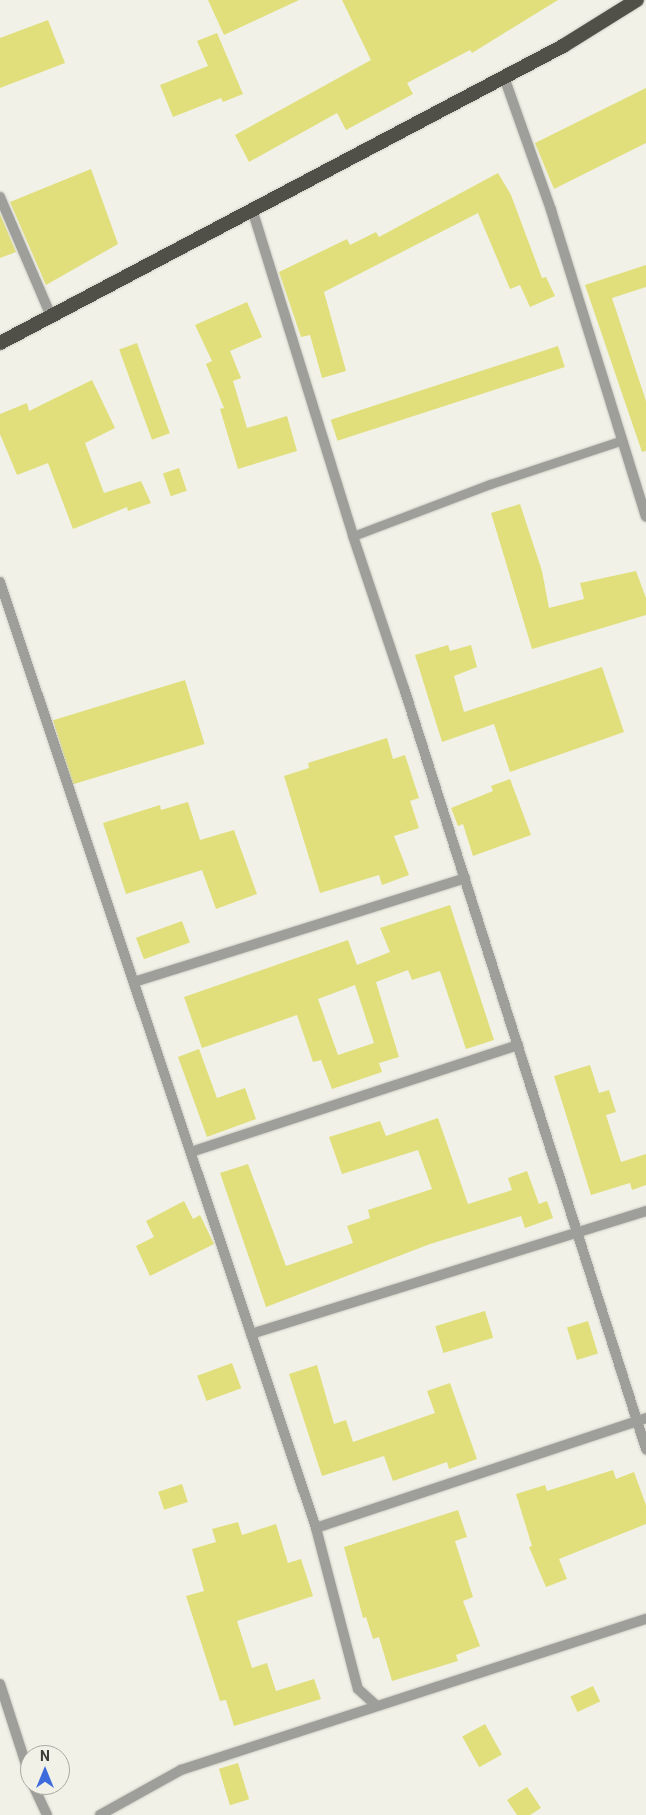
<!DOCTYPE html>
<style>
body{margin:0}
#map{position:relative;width:646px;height:1815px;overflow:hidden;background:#f1f1e7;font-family:Roboto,sans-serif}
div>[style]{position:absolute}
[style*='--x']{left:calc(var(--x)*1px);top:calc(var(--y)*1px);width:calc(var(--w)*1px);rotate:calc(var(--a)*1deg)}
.building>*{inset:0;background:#e1df7b;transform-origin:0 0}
.roads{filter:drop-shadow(0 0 1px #cdcdc4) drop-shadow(0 0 1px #cdcdc4)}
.service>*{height:9px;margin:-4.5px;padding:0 4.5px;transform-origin:4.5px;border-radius:4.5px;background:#9e9e9a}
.minor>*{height:10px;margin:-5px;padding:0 5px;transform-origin:5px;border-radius:5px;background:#9e9e9a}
.trunk>*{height:14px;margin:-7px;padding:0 7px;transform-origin:7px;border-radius:7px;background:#505049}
span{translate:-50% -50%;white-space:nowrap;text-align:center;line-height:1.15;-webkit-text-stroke:4px #f1f1e7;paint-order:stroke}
.north{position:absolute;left:20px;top:1745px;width:50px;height:50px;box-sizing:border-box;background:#f1f1e7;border:1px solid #a9a9a1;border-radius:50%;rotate:0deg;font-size:14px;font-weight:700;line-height:20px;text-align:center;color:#3c3c39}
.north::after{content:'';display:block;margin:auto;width:18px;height:22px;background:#3d6bdc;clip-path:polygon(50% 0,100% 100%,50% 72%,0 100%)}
</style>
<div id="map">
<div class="building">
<i style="clip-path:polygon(208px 0,299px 0,224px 35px)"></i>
<i style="clip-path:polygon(342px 0,558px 0,472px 53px,470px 50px,407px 83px,413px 94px,346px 130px,337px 113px,249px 162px,235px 135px,371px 60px)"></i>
<i style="clip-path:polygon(48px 20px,65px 63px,0 88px,0 38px)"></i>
<i style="clip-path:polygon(217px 33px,243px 94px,223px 102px,221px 98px,173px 117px,160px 85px,208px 66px,197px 41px)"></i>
<i style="clip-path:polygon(646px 88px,646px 143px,554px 189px,535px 143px)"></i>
<i style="clip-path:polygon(91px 169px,118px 244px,46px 285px,10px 202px)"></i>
<i style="clip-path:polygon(498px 173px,511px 195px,542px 278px,546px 277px,555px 296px,530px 307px,520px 285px,510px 289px,478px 213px,324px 292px,346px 371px,322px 378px,310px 335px,301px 337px,279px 272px,347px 239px,350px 245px,376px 232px,379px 237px)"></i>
<i style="clip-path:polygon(0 214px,16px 252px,0 258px)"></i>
<i style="clip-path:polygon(646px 265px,646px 287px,612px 298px,646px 401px,646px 451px,642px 452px,585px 285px)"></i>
<i style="clip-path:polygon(247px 302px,262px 337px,230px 351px,241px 378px,233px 381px,247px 428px,287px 416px,297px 451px,238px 469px,220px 409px,224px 408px,206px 364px,212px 361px,195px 325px)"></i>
<i style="left:137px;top:343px;width:96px;height:19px;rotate:70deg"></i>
<i style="left:558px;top:346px;width:22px;height:239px;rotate:72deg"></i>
<i style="clip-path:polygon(92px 380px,115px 428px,85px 443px,104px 493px,141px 481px,151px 503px,128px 511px,127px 507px,73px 529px,48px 463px,17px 475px,0 434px,0 414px,27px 403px,29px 411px)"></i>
<i style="left:179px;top:468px;width:24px;height:17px;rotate:71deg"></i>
<i style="clip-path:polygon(520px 504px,542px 571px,549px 608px,584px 599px,580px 583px,636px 571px,646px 598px,646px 615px,532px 649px,491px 513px)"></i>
<i style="clip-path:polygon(448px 645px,450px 651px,471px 645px,477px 667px,454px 676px,464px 712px,602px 667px,624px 732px,510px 772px,494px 724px,442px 742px,415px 655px)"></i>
<i style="left:185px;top:680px;width:67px;height:138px;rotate:73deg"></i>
<i style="clip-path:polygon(387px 738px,393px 759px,405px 755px,419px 798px,410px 801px,419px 828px,394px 836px,409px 875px,382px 885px,379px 875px,320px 893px,284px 776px,309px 768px,308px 763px)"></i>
<i style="clip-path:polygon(510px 779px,531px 835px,473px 856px,463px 824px,458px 826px,451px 808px,493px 791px,491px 786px)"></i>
<i style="clip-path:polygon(188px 802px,200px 840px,234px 830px,257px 894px,216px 909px,202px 870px,126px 894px,103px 823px,160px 805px,161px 810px)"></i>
<i style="clip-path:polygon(evenodd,450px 905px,494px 1040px,466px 1049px,440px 971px,412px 980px,408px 970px,376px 982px,399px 1057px,379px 1063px,382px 1072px,332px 1089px,321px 1060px,313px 1062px,297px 1015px,202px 1048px,184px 997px,348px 940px,357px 965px,390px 952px,380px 928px,450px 905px,355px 985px,374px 1043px,338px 1055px,318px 999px,355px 985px)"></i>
<i style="left:182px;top:921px;width:23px;height:49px;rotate:70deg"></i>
<i style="clip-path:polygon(199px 1049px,217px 1098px,245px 1088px,256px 1119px,207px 1137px,178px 1057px)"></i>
<i style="clip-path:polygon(590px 1065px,599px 1093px,609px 1090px,616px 1112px,606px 1115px,621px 1162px,646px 1154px,646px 1185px,632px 1190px,630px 1183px,591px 1195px,554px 1076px)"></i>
<i style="clip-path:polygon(438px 1118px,468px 1204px,512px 1190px,508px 1178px,527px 1171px,539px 1204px,547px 1201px,553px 1218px,525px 1228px,521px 1216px,430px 1244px,266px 1307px,220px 1173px,248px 1164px,286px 1266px,353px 1243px,347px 1226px,370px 1218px,368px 1210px,432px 1189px,418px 1150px,342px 1174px,329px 1137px,380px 1121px,386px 1136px)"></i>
<i style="clip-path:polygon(184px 1201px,193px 1219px,200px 1215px,214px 1244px,150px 1276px,136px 1246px,154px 1237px,146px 1221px)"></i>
<i style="left:485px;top:1311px;width:28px;height:52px;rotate:73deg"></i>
<i style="left:588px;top:1321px;width:34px;height:22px;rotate:73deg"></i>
<i style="left:232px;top:1363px;width:27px;height:37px;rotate:70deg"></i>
<i style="clip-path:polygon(317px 1365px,334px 1424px,346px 1420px,353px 1442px,435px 1413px,427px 1391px,450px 1383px,477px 1459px,449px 1469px,447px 1462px,393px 1481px,384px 1456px,322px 1476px,289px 1374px)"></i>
<i style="clip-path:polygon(613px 1470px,616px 1479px,634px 1472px,646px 1505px,646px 1524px,559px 1559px,567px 1579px,546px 1587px,529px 1547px,532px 1546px,516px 1494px,545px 1485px,547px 1491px)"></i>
<i style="left:182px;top:1484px;width:19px;height:25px;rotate:72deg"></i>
<i style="clip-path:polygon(458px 1510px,467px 1537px,455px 1541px,473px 1597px,463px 1601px,480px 1646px,456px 1655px,458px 1661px,392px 1681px,379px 1637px,373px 1639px,366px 1617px,363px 1618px,344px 1547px)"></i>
<i style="clip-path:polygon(238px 1522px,242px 1535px,276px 1524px,288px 1563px,301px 1559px,313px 1596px,237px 1621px,252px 1668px,267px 1663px,276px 1691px,314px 1679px,321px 1699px,234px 1726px,226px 1700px,220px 1701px,186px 1596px,204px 1591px,192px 1549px,216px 1542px,212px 1529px)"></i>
<i style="left:593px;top:1686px;width:17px;height:25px;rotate:65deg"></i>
<i style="left:485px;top:1724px;width:35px;height:26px;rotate:61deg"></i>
<i style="left:238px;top:1763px;width:38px;height:20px;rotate:73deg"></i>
<i style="clip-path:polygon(527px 1787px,541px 1808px,530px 1815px,517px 1815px,507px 1800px)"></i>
</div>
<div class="roads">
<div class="service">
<i style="--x:353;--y:536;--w:147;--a:-20.8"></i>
<i style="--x:490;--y:484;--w:137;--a:-18.3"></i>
</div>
<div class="minor">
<i style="--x:504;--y:77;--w:141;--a:70.5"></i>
<i style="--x:551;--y:210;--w:321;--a:72.8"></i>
<i style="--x:0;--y:197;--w:129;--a:66.8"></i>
<i style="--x:252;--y:209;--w:342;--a:72.8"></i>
<i style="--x:353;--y:536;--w:160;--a:71.5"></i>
<i style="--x:404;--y:688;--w:799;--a:72.36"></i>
<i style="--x:0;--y:582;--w:997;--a:71.53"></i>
<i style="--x:316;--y:1528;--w:166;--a:75.4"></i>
<i style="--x:358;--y:1689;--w:25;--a:42"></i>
<i style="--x:134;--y:982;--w:347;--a:-17.4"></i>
<i style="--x:191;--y:1152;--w:344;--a:-18.1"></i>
<i style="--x:251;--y:1334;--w:414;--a:-17.3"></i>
<i style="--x:316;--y:1528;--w:348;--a:-18.4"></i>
<i style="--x:0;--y:1684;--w:98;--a:72.1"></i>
<i style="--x:33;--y:1785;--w:33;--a:65"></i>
<i style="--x:100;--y:1815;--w:93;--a:-29.1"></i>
<i style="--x:181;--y:1770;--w:489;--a:-18"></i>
</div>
<div class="trunk">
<i style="--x:0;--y:343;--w:637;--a:-27.81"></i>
<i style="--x:563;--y:46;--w:87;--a:-31.9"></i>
</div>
</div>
<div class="north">N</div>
</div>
